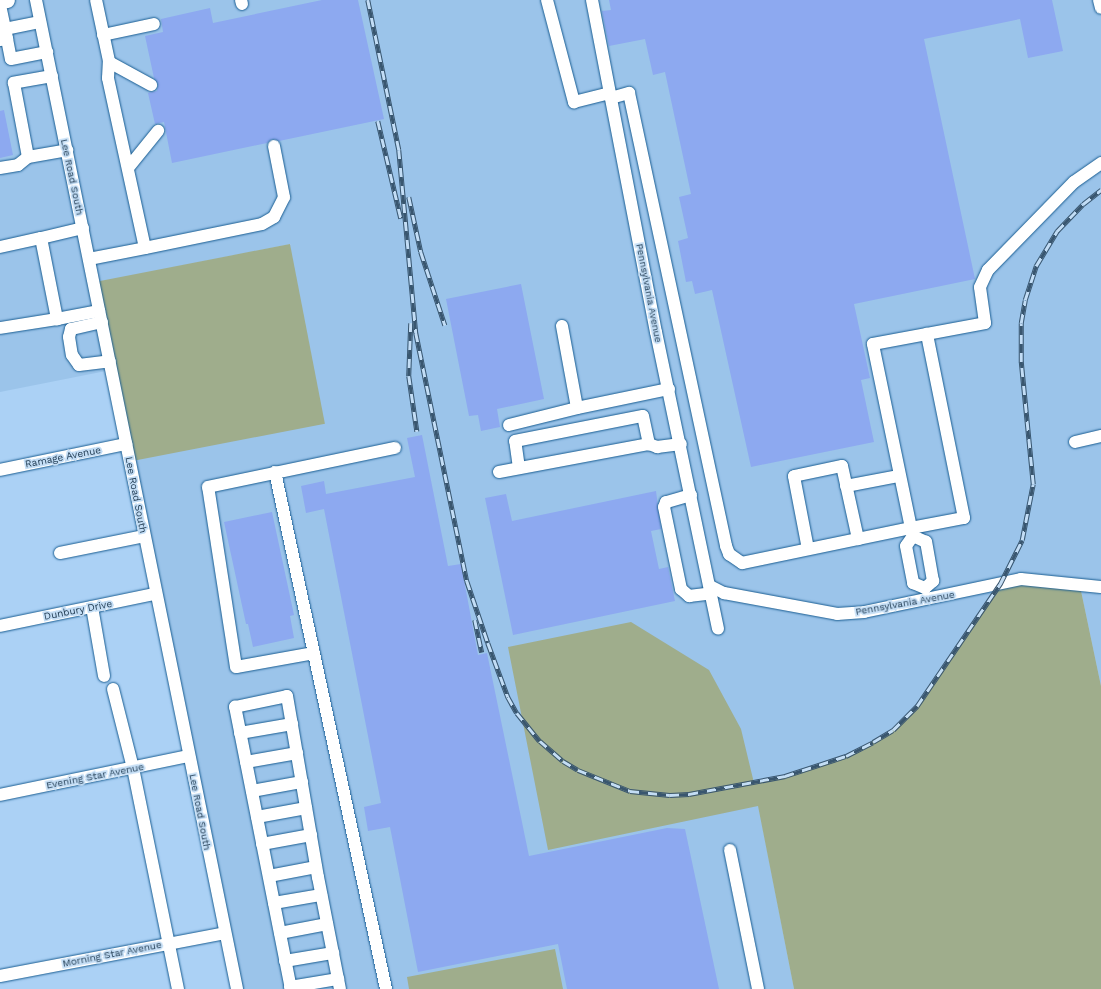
<!DOCTYPE html>
<style>
body{margin:0}
#map{position:relative;width:1101px;height:989px;overflow:hidden;background:#abd1f5;font-family:"Work Sans",sans-serif}
div>[style]{position:absolute}
[style*='--x']{left:calc(var(--x)*1px);top:calc(var(--y)*1px);width:calc(var(--w)*1px);rotate:calc(var(--a)*1deg)}
.built>*{inset:0;background:#9bc4ea}
.green>*{inset:0;background:#9fad8c;transform-origin:0 0}
.building>*{inset:0;background:#8da9f0}
.roads{filter:drop-shadow(0 0 1px #195d92) drop-shadow(0 0 1px #195d92)}
.minor>*{height:12px;margin:-6px;padding:0 6px;transform-origin:6px;border-radius:6px;background:#fff}
.major>*{height:15px;margin:-7.5px;padding:0 7.5px;transform-origin:7.5px;border-radius:7.5px;background:#fff}
.rail>*{height:4.5px;margin-top:-2.25px;transform-origin:0;background:repeating-linear-gradient(90deg,#c3ddf5 0 9px,#39566f 0 18px);box-sizing:border-box;border-block:1px solid #39566f}
span{translate:-50% -50%;white-space:nowrap;text-align:center;line-height:1.15;-webkit-text-stroke:3.5px #c3ddf5;paint-order:stroke}
.street-label{font-size:10px;color:#1c374e}
</style>
<div id="map">
<div class="built">
<i style="clip-path:polygon(7px 0,1101px 0,1101px 686px,1080px 586px,982px 611px,917px 706px,893px 730px,846px 756px,785px 776px,754px 783px,794px 989px,237px 989px,131px 466px,291px 244px,94px 283px,111px 370px,0 392px,0 1px)"></i>
</div>
<div class="green">
<i style="left:290px;top:244px;width:183px;height:200px;rotate:79deg"></i>
<i style="clip-path:polygon(1000px 584px,1080px 586px,1101px 686px,1101px 989px,794px 989px,758px 806px,548px 850px,508px 647px,631px 622px,709px 670px,741px 729px,754px 783px,785px 776px,846px 756px,893px 730px,917px 706px)"></i>
<i style="clip-path:polygon(555px 949px,563px 989px,409px 989px,407px 977px)"></i>
</div>
<div class="building">
<i style="clip-path:polygon(322px 0,358px 0,384px 119px,279px 141px,272px 139px,267px 143px,172px 163px,164px 122px,155px 124px,148px 93px,157px 91px,158px 84px,154px 78px,145px 36px,163px 32px,161px 19px,210px 8px,213px 23px)"></i>
<i style="clip-path:polygon(609px 0,1052px 0,1063px 51px,1028px 58px,1020px 19px,924px 39px,975px 279px,854px 304px,870px 378px,861px 380px,874px 442px,751px 467px,712px 290px,695px 294px,692px 281px,686px 282px,678px 241px,688px 238px,679px 197px,691px 194px,665px 72px,653px 75px,645px 39px,609px 46px,602px 11px,611px 10px)"></i>
<i style="clip-path:polygon(4px 110px,13px 155px,0 158px,0 111px)"></i>
<i style="clip-path:polygon(521px 284px,544px 399px,497px 409px,500px 427px,481px 431px,478px 415px,469px 416px,446px 299px)"></i>
<i style="clip-path:polygon(422px 435px,448px 566px,461px 564px,478px 655px,487px 653px,529px 856px,667px 828px,685px 829px,719px 989px,567px 989px,558px 944px,418px 972px,390px 827px,368px 831px,364px 807px,381px 803px,324px 509px,306px 513px,301px 486px,324px 481px,326px 494px,415px 477px,407px 438px)"></i>
<i style="clip-path:polygon(656px 491px,661px 529px,651px 531px,659px 569px,668px 567px,675px 601px,513px 635px,485px 498px,506px 494px,512px 521px)"></i>
<i style="clip-path:polygon(272px 512px,294px 615px,290px 616px,294px 638px,253px 647px,248px 624px,246px 624px,224px 522px)"></i>
</div>
<div class="roads">
<div class="minor">
<i style="--x:36;--y:0;--w:1009;--a:78.51"></i>
<i style="--x:241;--y:0;--w:4;--a:76"></i>
<i style="--x:547;--y:0;--w:106;--a:75.2"></i>
<i style="--x:574;--y:102;--w:37;--a:-14"></i>
<i style="--x:592;--y:0;--w:338;--a:79.1"></i>
<i style="--x:656;--y:332;--w:303;--a:78.2"></i>
<i style="--x:1099;--y:0;--w:8;--a:76"></i>
<i style="--x:0;--y:5;--w:35;--a:78"></i>
<i style="--x:7;--y:39;--w:7;--a:172"></i>
<i style="--x:0;--y:30;--w:41;--a:-11.3"></i>
<i style="--x:103;--y:35;--w:52;--a:-12.2"></i>
<i style="--x:7;--y:39;--w:20;--a:79"></i>
<i style="--x:11;--y:59;--w:37;--a:-11"></i>
<i style="--x:109;--y:62;--w:48;--a:28.7"></i>
<i style="--x:52;--y:76;--w:39;--a:170"></i>
<i style="--x:14;--y:83;--w:75;--a:79.3"></i>
<i style="--x:28;--y:157;--w:40;--a:-10"></i>
<i style="--x:611;--y:98;--w:19;--a:-16"></i>
<i style="--x:629;--y:93;--w:463;--a:77.9"></i>
<i style="--x:726;--y:546;--w:9;--a:69"></i>
<i style="--x:729;--y:554;--w:16;--a:35"></i>
<i style="--x:742;--y:563;--w:173;--a:-11.7"></i>
<i style="--x:911;--y:528;--w:188;--a:-101.7"></i>
<i style="--x:873;--y:344;--w:114;--a:-10.6"></i>
<i style="--x:985;--y:323;--w:36;--a:-98"></i>
<i style="--x:980;--y:287;--w:19;--a:-65"></i>
<i style="--x:988;--y:270;--w:123;--a:-45.7"></i>
<i style="--x:1074;--y:182;--w:33;--a:-35"></i>
<i style="--x:0;--y:168;--w:18;--a:-9"></i>
<i style="--x:18;--y:165;--w:13;--a:-39"></i>
<i style="--x:128;--y:168;--w:48;--a:-51"></i>
<i style="--x:83;--y:228;--w:43;--a:166.6"></i>
<i style="--x:41;--y:238;--w:83;--a:78.8"></i>
<i style="--x:57;--y:319;--w:43;--a:-10.8"></i>
<i style="--x:0;--y:247;--w:42;--a:-12.4"></i>
<i style="--x:145;--y:248;--w:119;--a:-11.6"></i>
<i style="--x:262;--y:224;--w:14;--a:-30"></i>
<i style="--x:274;--y:217;--w:22;--a:-63"></i>
<i style="--x:284;--y:197;--w:52;--a:-101.1"></i>
<i style="--x:89;--y:259;--w:57;--a:-11.1"></i>
<i style="--x:145;--y:248;--w:174;--a:-102.3"></i>
<i style="--x:108;--y:78;--w:17;--a:-87"></i>
<i style="--x:109;--y:61;--w:62;--a:-102"></i>
<i style="--x:102;--y:322;--w:32;--a:167"></i>
<i style="--x:71;--y:329;--w:8;--a:104"></i>
<i style="--x:69;--y:337;--w:18;--a:81"></i>
<i style="--x:72;--y:355;--w:12;--a:55"></i>
<i style="--x:79;--y:365;--w:31;--a:-7"></i>
<i style="--x:562;--y:326;--w:83;--a:79.6"></i>
<i style="--x:577;--y:408;--w:94;--a:-11.7"></i>
<i style="--x:0;--y:328;--w:58;--a:-9"></i>
<i style="--x:509;--y:425;--w:70;--a:-14"></i>
<i style="--x:1075;--y:442;--w:27;--a:-13"></i>
<i style="--x:519;--y:468;--w:27;--a:-98"></i>
<i style="--x:515;--y:441;--w:130;--a:-11.1"></i>
<i style="--x:643;--y:416;--w:29;--a:78"></i>
<i style="--x:0;--y:470;--w:129;--a:-11.7"></i>
<i style="--x:275;--y:472;--w:529;--a:77.88"></i>
<i style="--x:499;--y:472;--w:153;--a:-10.6"></i>
<i style="--x:649;--y:444;--w:9;--a:21"></i>
<i style="--x:657;--y:447;--w:24;--a:-7"></i>
<i style="--x:846;--y:486;--w:54;--a:-10.7"></i>
<i style="--x:691;--y:495;--w:26;--a:164"></i>
<i style="--x:666;--y:502;--w:5;--a:112"></i>
<i style="--x:664;--y:507;--w:84;--a:78.3"></i>
<i style="--x:681;--y:589;--w:11;--a:41"></i>
<i style="--x:689;--y:596;--w:23;--a:-7"></i>
<i style="--x:913;--y:536;--w:12;--a:125"></i>
<i style="--x:906;--y:546;--w:38;--a:79"></i>
<i style="--x:913;--y:583;--w:13;--a:23"></i>
<i style="--x:808;--y:549;--w:74;--a:-100.9"></i>
<i style="--x:794;--y:476;--w:49;--a:-11.8"></i>
<i style="--x:842;--y:466;--w:75;--a:77.6"></i>
<i style="--x:60;--y:553;--w:86;--a:-11.4"></i>
<i style="--x:710;--y:586;--w:16;--a:27"></i>
<i style="--x:724;--y:593;--w:115;--a:10.5"></i>
<i style="--x:837;--y:614;--w:27;--a:-4"></i>
<i style="--x:864;--y:612;--w:160;--a:-11.9"></i>
<i style="--x:1021;--y:579;--w:80;--a:5.7"></i>
<i style="--x:925;--y:588;--w:11;--a:-41"></i>
<i style="--x:933;--y:581;--w:40;--a:-100"></i>
<i style="--x:926;--y:542;--w:14;--a:-155"></i>
<i style="--x:913;--y:536;--w:8;--a:-104"></i>
<i style="--x:911;--y:528;--w:54;--a:-10.7"></i>
<i style="--x:964;--y:518;--w:188;--a:-101.4"></i>
<i style="--x:92;--y:607;--w:70;--a:80.1"></i>
<i style="--x:0;--y:626;--w:158;--a:-11.7"></i>
<i style="--x:314;--y:653;--w:79;--a:169.8"></i>
<i style="--x:236;--y:667;--w:182;--a:-98.8"></i>
<i style="--x:208;--y:487;--w:191;--a:-11.8"></i>
<i style="--x:113;--y:689;--w:81;--a:75.8"></i>
<i style="--x:133;--y:768;--w:226;--a:78.5"></i>
<i style="--x:240;--y:733;--w:53;--a:-9.8"></i>
<i style="--x:246;--y:762;--w:52;--a:-10"></i>
<i style="--x:252;--y:791;--w:51;--a:-10.2"></i>
<i style="--x:0;--y:795;--w:193;--a:-11.7"></i>
<i style="--x:257;--y:817;--w:50;--a:-10.4"></i>
<i style="--x:262;--y:844;--w:50;--a:-10.4"></i>
<i style="--x:730;--y:850;--w:142;--a:78.6"></i>
<i style="--x:269;--y:876;--w:48;--a:-10.8"></i>
<i style="--x:274;--y:903;--w:48;--a:-9.7"></i>
<i style="--x:280;--y:933;--w:48;--a:-10.8"></i>
<i style="--x:285;--y:961;--w:49;--a:-9.5"></i>
<i style="--x:0;--y:976;--w:229;--a:-10.8"></i>
<i style="--x:290;--y:987;--w:49;--a:-9.5"></i>
<i style="--x:291;--y:989;--w:288;--a:-101.2"></i>
<i style="--x:235;--y:707;--w:53;--a:-11.9"></i>
<i style="--x:287;--y:696;--w:184;--a:80.3"></i>
<i style="--x:318;--y:877;--w:114;--a:78.9"></i>
</div>
<div class="major">
<i style="--x:0;--y:1;--w:7;--a:-8"></i>
</div>
</div>
<div class="rail">
<i style="--x:368;--y:0;--w:153;--a:78.3"></i>
<i style="--x:399;--y:150;--w:184;--a:84.7"></i>
<i style="--x:416;--y:333;--w:253;--a:78.4"></i>
<i style="--x:467;--y:581;--w:65;--a:71.3"></i>
<i style="--x:488;--y:643;--w:58;--a:69.7"></i>
<i style="--x:508;--y:697;--w:18;--a:61"></i>
<i style="--x:517;--y:713;--w:36;--a:51"></i>
<i style="--x:540;--y:741;--w:30;--a:41"></i>
<i style="--x:563;--y:761;--w:17;--a:31"></i>
<i style="--x:578;--y:770;--w:56;--a:22"></i>
<i style="--x:630;--y:791;--w:40;--a:5.7"></i>
<i style="--x:670;--y:795;--w:19;--a:-3"></i>
<i style="--x:689;--y:794;--w:98;--a:-10.6"></i>
<i style="--x:785;--y:776;--w:64;--a:-18.2"></i>
<i style="--x:846;--y:756;--w:30;--a:-27"></i>
<i style="--x:873;--y:742;--w:23;--a:-31"></i>
<i style="--x:893;--y:730;--w:34;--a:-45"></i>
<i style="--x:917;--y:706;--w:148;--a:-55.8"></i>
<i style="--x:1000;--y:584;--w:49;--a:-63.4"></i>
<i style="--x:1022;--y:540;--w:57;--a:-78.9"></i>
<i style="--x:1033;--y:484;--w:123;--a:-95.6"></i>
<i style="--x:1021;--y:362;--w:39;--a:-90"></i>
<i style="--x:1021;--y:323;--w:23;--a:-80"></i>
<i style="--x:1025;--y:300;--w:36;--a:-72"></i>
<i style="--x:1036;--y:266;--w:41;--a:-59"></i>
<i style="--x:1057;--y:231;--w:37;--a:-46"></i>
<i style="--x:1083;--y:204;--w:23;--a:-38"></i>
<i style="--x:378;--y:121;--w:100;--a:76.7"></i>
<i style="--x:409;--y:197;--w:56;--a:77.7"></i>
<i style="--x:421;--y:252;--w:77;--a:71.8"></i>
<i style="--x:411;--y:323;--w:53;--a:92.2"></i>
<i style="--x:409;--y:376;--w:56;--a:81.7"></i>
<i style="--x:475;--y:620;--w:33;--a:78"></i>
</div>
<div class="street-label">
<span style="left:72px;top:177px;rotate:78deg">Lee Road South</span>
<span style="left:649px;top:293px;rotate:79deg">Pennsylvania Avenue</span>
<span style="left:63px;top:457px;rotate:-11deg">Ramage Avenue</span>
<span style="left:136px;top:495px;rotate:79deg">Lee Road South</span>
<span style="left:905px;top:603px;rotate:-10deg">Pennsylvania Avenue</span>
<span style="left:78px;top:610px;rotate:-11deg">Dunbury Drive</span>
<span style="left:95px;top:776px;rotate:-11deg">Evening Star Avenue</span>
<span style="left:200px;top:812px;rotate:79deg">Lee Road South</span>
<span style="left:112px;top:954px;rotate:-11deg">Morning Star Avenue</span>
</div>
</div>
